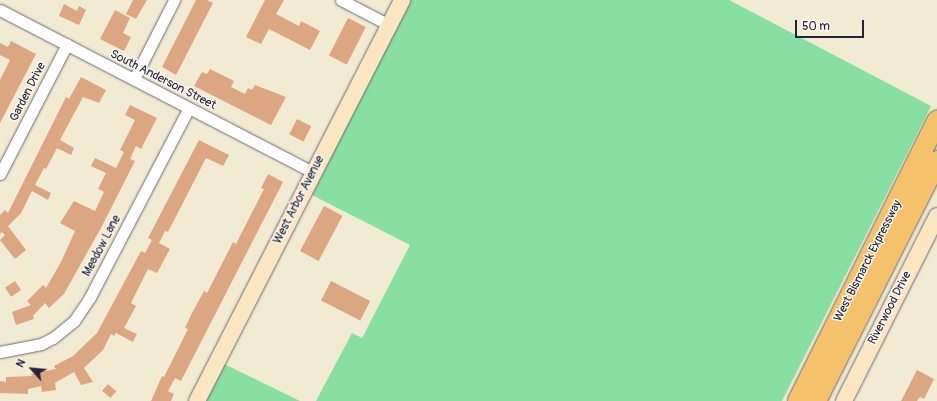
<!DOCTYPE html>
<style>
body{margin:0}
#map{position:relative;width:937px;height:401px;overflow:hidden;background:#f2ebd3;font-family:Pangolin,sans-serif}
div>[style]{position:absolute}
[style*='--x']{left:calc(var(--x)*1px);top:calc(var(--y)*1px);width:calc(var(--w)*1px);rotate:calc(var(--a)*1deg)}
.green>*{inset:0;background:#87dfa4}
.building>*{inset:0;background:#dda683;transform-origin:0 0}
.roads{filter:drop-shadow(0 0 1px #6b6870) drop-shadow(0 0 1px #6b6870)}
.street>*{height:11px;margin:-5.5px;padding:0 5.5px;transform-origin:5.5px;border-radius:5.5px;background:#fff}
.secondary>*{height:16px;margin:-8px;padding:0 8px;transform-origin:8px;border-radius:8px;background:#fbe6c4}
.highway>*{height:20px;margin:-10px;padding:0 10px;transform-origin:10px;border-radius:10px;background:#f5c16b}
span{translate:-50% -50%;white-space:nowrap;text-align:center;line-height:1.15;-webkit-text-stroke:3px #fbf7ec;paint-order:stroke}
.street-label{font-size:12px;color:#22223b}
.north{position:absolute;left:12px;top:349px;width:40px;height:40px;-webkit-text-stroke:3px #fbf7ec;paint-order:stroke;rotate:297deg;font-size:11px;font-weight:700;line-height:16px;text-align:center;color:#22223b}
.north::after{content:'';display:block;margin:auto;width:14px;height:18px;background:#22223b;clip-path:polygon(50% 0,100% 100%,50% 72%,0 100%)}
.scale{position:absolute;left:795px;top:20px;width:69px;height:18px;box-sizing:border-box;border:2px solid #22223b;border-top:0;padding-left:5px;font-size:12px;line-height:14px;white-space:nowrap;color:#22223b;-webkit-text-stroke:3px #fbf7ec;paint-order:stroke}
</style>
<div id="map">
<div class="green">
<i style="clip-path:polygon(410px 0,729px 0,931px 106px,782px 401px,316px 401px,352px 333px,362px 338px,410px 245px,312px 195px)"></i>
<i style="clip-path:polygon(220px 362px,300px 401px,199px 401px)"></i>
</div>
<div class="building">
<i style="clip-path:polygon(133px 0,147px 0,136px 19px,126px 14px)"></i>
<i style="clip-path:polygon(196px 0,207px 0,213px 3px,176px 75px,162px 67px)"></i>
<i style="clip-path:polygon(265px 0,284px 0,276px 14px,299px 26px,301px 21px,320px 31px,310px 50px,269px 29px,261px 44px,246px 37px)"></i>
<i style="clip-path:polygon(64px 4px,77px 11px,79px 6px,86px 10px,79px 25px,59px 16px)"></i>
<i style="clip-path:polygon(115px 10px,130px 18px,123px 33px,131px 37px,124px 51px,100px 39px)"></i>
<i style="left:348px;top:18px;width:20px;height:42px;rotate:27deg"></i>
<i style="clip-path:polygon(11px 41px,36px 54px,0 123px,0 80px,10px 60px,0 55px,0 43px,8px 47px)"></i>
<i style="clip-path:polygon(210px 69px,234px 81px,231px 87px,245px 94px,248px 88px,252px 90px,255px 85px,286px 97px,271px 125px,194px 86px,202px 72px,207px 74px)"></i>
<i style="clip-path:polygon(81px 77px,106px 90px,99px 103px,83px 97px,60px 140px,74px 148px,71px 155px,57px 148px,46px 169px,44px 168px,35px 185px,51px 193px,48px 200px,32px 191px,21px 213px,8px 226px,26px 250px,15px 259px,0 240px,5px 235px,2px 232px,0 234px,0 215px,5px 210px,8px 213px,66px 97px,69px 99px)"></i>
<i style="clip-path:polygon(130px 105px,157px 118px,141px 149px,136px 146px,130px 159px,135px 161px,102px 226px,64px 294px,49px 308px,45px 303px,33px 316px,34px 319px,16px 325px,12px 312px,31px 305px,27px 301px,43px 285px,46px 288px,61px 262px,75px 231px,60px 223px,74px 201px,95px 211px,104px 192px,98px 189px,106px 173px,91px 166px,95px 158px,116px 168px,124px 152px,120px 150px,135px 120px,125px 115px)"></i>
<i style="left:297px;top:119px;width:16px;height:17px;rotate:27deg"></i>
<i style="clip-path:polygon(199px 140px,229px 155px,223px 166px,206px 158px,168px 232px,165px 231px,159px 243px,170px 249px,157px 273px,148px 269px,131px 303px,136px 306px,124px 328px,137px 334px,133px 342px,116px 333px,114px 336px,111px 334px,103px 350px,84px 368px,93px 382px,81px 385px,74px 372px,55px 383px,56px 390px,42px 392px,41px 386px,28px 389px,28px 394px,0 393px,0 381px,6px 382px,6px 377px,32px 376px,31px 374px,56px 369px,54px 366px,73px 356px,97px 333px,141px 251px,145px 253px,152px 240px,148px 238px)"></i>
<i style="clip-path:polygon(268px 174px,283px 182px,181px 381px,175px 378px,168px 391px,174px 394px,171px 401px,151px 401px,162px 376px,164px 377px,188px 329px,185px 328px,192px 313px,204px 291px,207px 293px,233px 242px,236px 244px,264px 189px,261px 188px)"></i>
<i style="left:324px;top:206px;width:21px;height:51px;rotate:28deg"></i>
<i style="left:15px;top:281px;width:11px;height:12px;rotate:56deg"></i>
<i style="left:331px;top:281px;width:44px;height:22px;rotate:27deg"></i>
<i style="clip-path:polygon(917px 370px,934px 379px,924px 399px,920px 397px,917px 401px,901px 401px)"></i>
<i style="left:108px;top:384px;width:11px;height:9px;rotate:41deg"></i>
</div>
<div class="roads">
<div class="street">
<i style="--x:341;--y:0;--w:54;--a:27.5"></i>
<i style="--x:0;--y:10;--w:354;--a:27.4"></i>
<i style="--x:134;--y:79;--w:89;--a:-63.1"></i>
<i style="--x:0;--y:174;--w:146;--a:-62.7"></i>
<i style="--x:0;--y:352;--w:42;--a:-11"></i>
<i style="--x:41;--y:344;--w:13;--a:-27"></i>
<i style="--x:53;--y:338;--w:27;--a:-39"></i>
<i style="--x:74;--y:321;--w:29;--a:-56"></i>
<i style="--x:90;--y:297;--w:213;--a:-62.4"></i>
</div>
<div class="secondary">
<i style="--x:197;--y:401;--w:450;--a:-62.9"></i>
<i style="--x:844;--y:401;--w:207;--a:-63.3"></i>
</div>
<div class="highway">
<i style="--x:798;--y:401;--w:313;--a:-63.6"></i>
<i style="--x:816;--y:401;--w:269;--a:-63.2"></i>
</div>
</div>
<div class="street-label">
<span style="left:163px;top:80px;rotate:27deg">South Anderson Street</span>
<span style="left:28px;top:92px;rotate:-63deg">Garden Drive</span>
<span style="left:299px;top:200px;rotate:-63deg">West Arbor Avenue</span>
<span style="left:102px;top:246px;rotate:-62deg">Meadow Lane</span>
<span style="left:868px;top:261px;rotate:-63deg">West Bismarck Expressway</span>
<span style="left:890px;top:308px;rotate:-63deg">Riverwood Drive</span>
</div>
<div class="north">N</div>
<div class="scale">50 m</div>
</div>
